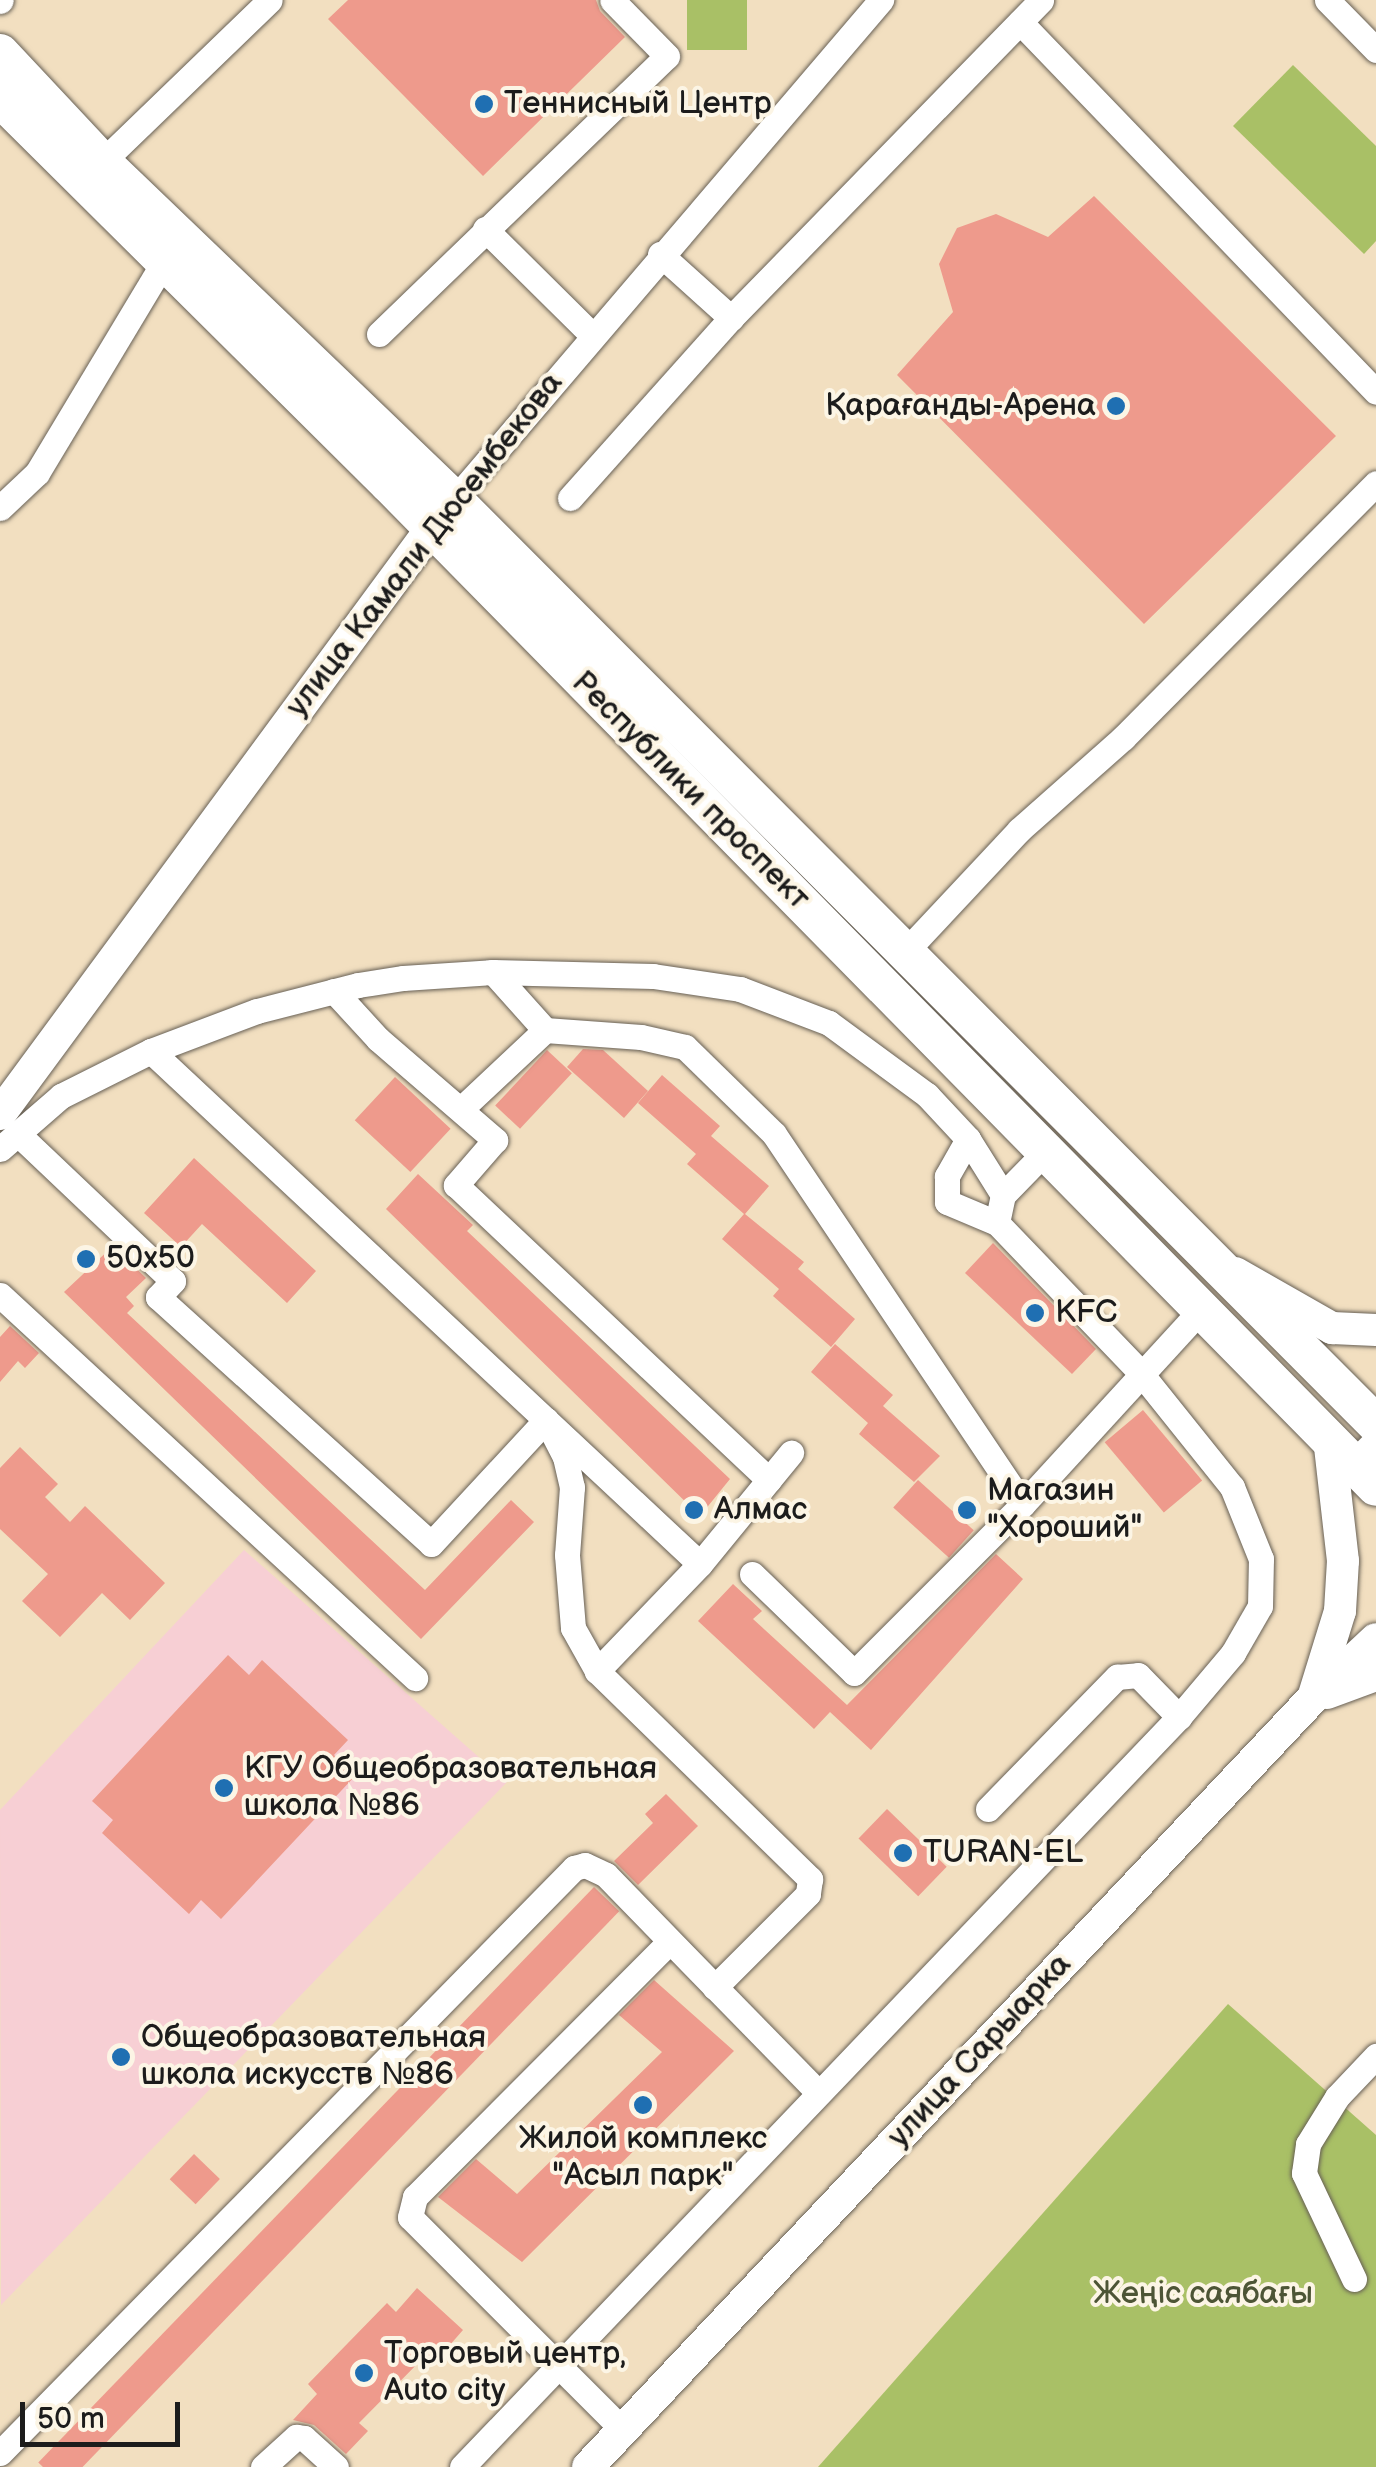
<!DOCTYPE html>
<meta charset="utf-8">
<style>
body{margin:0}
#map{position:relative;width:1376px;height:2467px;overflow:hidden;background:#f2dfc0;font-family:"Balsamiq Sans",sans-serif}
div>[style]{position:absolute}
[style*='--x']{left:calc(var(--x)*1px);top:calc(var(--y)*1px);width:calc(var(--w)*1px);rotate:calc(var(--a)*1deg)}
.built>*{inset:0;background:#f7cfd4}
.green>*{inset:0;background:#a9c066;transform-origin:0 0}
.building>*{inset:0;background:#ee9a8c;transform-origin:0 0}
.roads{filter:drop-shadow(0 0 2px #676055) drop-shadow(0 0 2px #676055)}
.minor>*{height:25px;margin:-12.5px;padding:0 12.5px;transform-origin:12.5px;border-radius:12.5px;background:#fff}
.major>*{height:32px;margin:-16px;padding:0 16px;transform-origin:16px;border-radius:16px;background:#fff}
.highway>*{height:38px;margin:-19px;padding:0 19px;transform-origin:19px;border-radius:19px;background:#fff}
.dots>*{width:28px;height:28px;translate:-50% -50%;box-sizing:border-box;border:5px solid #fcf5e5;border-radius:50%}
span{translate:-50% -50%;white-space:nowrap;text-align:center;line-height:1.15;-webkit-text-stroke:8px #fcf5e5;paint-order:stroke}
.poi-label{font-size:32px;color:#1c1c1c}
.left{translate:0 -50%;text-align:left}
.right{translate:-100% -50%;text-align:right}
.street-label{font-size:32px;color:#1c1c1c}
.park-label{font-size:32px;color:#4d5536}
.scale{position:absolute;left:20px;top:2402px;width:160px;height:45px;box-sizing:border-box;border:5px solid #1c1c1c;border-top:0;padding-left:12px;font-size:30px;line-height:35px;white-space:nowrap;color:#1c1c1c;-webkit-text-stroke:8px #fcf5e5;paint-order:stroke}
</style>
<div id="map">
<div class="built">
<i style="clip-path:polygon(244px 1550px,507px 1782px,1px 2305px,0 1810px)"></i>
</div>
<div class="green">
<i style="left:687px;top:0;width:60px;height:50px"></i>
<i style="clip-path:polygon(1293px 65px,1376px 146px,1376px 241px,1364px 254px,1233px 126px)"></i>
<i style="clip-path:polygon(1228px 2004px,1376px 2135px,1376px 2467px,818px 2467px)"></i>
</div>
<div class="building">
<i style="clip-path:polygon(348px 0,596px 0,600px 11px,625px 37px,483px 176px,328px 19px)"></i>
<i style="clip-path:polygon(1094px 196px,1336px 436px,1144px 624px,897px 375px,953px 312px,939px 264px,957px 228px,996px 214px,1048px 237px)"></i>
<i style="clip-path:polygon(583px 1049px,603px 1050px,648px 1091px,624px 1118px,567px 1067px)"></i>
<i style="left:547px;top:1050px;width:34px;height:76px;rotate:43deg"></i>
<i style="clip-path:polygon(662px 1075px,720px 1126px,711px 1136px,769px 1186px,745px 1214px,804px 1262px,798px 1269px,855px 1319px,831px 1347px,773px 1296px,779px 1289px,722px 1239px,744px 1214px,687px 1164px,696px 1154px,638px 1103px)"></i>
<i style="left:395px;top:1077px;width:76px;height:59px;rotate:43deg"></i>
<i style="clip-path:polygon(194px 1158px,316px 1271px,287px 1303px,202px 1224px,181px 1247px,144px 1213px)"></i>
<i style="clip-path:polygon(418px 1174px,473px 1225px,467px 1231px,730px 1479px,700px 1516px,386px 1209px)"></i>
<i style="clip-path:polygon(993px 1243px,1096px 1349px,1072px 1374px,965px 1273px)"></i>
<i style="clip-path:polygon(113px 1246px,146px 1278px,126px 1297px,134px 1306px,127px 1313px,425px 1590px,511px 1500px,534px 1522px,421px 1639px,64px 1292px)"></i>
<i style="clip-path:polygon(10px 1326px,39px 1353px,25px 1368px,18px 1361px,0 1382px,0 1337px)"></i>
<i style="clip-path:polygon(835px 1344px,893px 1395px,883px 1406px,940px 1456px,914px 1482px,859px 1434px,868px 1423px,811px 1372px)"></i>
<i style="left:1143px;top:1410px;width:92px;height:50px;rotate:50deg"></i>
<i style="clip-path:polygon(20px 1447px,58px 1484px,45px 1497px,70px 1522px,85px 1506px,165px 1583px,130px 1620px,102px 1593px,60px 1637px,22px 1601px,48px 1574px,0 1529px,0 1468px)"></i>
<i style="left:918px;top:1480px;width:75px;height:37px;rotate:42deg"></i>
<i style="clip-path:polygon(996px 1554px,1023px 1579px,871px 1750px,830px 1712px,814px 1729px,698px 1621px,733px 1584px,762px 1611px,753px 1619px,847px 1705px)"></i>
<i style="clip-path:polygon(228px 1655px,249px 1675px,262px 1660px,348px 1740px,334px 1755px,356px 1775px,221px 1919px,201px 1900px,189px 1914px,102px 1833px,113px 1820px,92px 1801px)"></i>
<i style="clip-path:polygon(666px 1794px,698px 1826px,638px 1885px,614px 1861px,653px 1823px,645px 1814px)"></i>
<i style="left:887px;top:1809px;width:83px;height:41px;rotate:44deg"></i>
<i style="left:594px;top:1887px;width:35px;height:800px;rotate:44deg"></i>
<i style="clip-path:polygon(654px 1980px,734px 2051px,522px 2262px,438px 2197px,476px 2159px,517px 2194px,662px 2052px,619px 2015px)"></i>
<i style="left:194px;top:2154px;width:36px;height:35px;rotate:44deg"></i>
<i style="clip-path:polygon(417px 2288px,463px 2330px,435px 2362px,427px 2354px,359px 2423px,368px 2431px,346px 2454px,314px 2425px,293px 2420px,317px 2394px,308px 2384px,387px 2303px,396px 2312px)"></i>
</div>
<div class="roads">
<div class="minor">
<i style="--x:1327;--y:0;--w:70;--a:45.6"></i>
<i style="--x:0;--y:1;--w:1;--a:-45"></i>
<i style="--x:1020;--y:22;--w:513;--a:46.1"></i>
<i style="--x:102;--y:162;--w:233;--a:-44"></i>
<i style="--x:485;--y:229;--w:149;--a:44.7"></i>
<i style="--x:660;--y:254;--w:96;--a:42"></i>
<i style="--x:379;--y:334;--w:400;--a:-44"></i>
<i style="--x:667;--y:56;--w:78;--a:-134.5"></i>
<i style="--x:570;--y:498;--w:241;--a:-48.2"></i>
<i style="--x:731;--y:318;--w:444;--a:-45.7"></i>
<i style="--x:454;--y:500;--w:658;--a:-49.5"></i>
<i style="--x:0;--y:508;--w:51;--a:-43.4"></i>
<i style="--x:37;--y:473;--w:245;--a:-59"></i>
<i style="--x:905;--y:952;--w:167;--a:-46.9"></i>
<i style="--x:1019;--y:830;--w:139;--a:-41.5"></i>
<i style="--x:1123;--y:738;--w:359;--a:-45.2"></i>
<i style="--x:493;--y:972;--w:78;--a:48.1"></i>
<i style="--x:545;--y:1030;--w:96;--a:4.2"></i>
<i style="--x:641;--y:1037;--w:45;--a:12.8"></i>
<i style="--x:685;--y:1047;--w:124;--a:44.3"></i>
<i style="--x:774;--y:1134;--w:446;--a:56.1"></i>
<i style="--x:334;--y:991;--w:65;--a:47.5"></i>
<i style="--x:378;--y:1039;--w:155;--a:40.8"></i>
<i style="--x:495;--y:1140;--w:60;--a:130.9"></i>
<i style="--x:456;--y:1185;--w:430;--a:43.3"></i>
<i style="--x:151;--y:1051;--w:751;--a:43.06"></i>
<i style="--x:700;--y:1564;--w:144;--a:-50.7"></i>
<i style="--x:461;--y:1109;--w:115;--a:-43.2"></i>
<i style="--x:17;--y:1133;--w:215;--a:43.5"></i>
<i style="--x:173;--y:1281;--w:22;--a:133"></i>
<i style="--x:158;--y:1297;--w:368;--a:42.1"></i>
<i style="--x:431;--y:1544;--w:169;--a:-47.2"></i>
<i style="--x:546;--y:1420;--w:42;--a:62.8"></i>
<i style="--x:565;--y:1457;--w:31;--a:77"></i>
<i style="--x:572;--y:1487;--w:68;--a:94.2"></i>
<i style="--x:567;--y:1555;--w:73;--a:85.3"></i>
<i style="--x:573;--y:1628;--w:49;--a:60.8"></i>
<i style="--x:968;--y:1139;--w:66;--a:58"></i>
<i style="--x:0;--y:1149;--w:81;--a:-41"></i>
<i style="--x:61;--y:1096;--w:101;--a:-26.6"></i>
<i style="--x:151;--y:1051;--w:113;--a:-20.7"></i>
<i style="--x:257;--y:1011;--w:104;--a:-14.4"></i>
<i style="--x:358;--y:985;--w:46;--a:-8.8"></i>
<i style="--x:403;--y:978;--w:90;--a:-3.8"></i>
<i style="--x:493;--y:972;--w:160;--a:1.4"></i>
<i style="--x:653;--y:976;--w:88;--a:8.5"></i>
<i style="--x:740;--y:989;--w:95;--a:20.9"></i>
<i style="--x:829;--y:1023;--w:122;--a:36.3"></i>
<i style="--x:927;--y:1095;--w:60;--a:47"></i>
<i style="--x:968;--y:1139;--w:43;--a:119.6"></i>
<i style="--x:947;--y:1176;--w:26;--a:90"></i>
<i style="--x:947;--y:1202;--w:54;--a:22.8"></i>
<i style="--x:0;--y:1295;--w:565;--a:42.7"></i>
<i style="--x:700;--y:1564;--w:149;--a:133.9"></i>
<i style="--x:597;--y:1671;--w:298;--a:44.3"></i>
<i style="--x:810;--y:1879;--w:15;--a:98"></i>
<i style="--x:808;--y:1894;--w:132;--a:135"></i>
<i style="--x:715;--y:1987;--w:147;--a:45.6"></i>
<i style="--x:752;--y:1574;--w:142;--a:44.1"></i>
<i style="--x:854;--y:1673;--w:239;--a:-45"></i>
<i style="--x:1023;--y:1504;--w:263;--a:-47.5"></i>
<i style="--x:988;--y:1809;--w:185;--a:-45.7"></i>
<i style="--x:1117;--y:1677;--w:21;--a:-5"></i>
<i style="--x:1138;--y:1675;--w:59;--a:45.7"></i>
<i style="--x:1354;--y:2279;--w:117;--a:-115.3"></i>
<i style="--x:1304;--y:2173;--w:29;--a:-82"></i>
<i style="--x:1308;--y:2144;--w:55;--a:-58.3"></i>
<i style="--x:1337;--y:2097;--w:57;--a:-46.4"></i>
<i style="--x:623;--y:2430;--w:301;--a:-135"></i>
<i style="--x:410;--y:2217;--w:21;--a:-76"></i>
<i style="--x:415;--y:2197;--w:361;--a:-45.1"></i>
<i style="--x:0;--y:2453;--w:820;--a:-45.54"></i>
<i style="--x:574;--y:1868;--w:11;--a:-15"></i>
<i style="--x:585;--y:1865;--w:23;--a:25"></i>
<i style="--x:606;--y:1875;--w:156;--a:45.8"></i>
<i style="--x:263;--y:2467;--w:45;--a:-42.3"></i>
<i style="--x:296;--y:2437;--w:8;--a:7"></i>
<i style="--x:304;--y:2438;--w:43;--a:42.2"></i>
<i style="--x:462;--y:2467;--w:1038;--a:-46.29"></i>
<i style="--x:1179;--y:1717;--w:84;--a:-49.8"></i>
<i style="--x:1233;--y:1653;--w:54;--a:-60.1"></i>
<i style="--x:1260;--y:1606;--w:47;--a:-88.8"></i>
<i style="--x:1261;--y:1559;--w:78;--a:-111.9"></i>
<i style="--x:1232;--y:1487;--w:147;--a:-128.7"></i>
<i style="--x:1140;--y:1372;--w:207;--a:-133.8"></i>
<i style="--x:997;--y:1223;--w:29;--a:-78"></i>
<i style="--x:1003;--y:1195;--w:62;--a:-45.7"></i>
</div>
<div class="major">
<i style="--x:0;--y:1114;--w:750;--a:-53.62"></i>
<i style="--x:1235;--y:1273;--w:112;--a:29.6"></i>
<i style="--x:1332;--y:1328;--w:44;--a:2.6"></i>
<i style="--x:1356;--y:1466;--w:28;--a:-45"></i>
<i style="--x:1327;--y:1693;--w:52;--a:-20.2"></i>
<i style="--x:1314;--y:1695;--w:88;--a:-72.8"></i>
<i style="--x:1340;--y:1611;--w:50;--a:-86.6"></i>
<i style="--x:1343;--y:1561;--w:123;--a:-96.5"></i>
<i style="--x:588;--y:2467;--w:1057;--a:-46.69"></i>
<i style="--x:1313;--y:1698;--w:86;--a:-43.1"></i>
</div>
<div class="highway">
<i style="--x:0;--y:53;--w:149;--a:46.9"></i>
<i style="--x:102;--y:162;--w:488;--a:43.8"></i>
<i style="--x:454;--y:500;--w:1305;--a:45.06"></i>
<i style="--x:0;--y:98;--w:548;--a:44.78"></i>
<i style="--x:389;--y:484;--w:1407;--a:45.46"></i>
</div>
</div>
<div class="dots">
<i style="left:484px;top:104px;background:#1f6fb2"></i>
<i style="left:1116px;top:406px;background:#1f6fb2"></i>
<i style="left:86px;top:1259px;background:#1f6fb2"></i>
<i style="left:1035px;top:1313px;background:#1f6fb2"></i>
<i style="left:694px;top:1510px;background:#1f6fb2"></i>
<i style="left:967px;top:1510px;background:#1f6fb2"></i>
<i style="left:224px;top:1788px;background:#1f6fb2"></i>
<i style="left:903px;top:1853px;background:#1f6fb2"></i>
<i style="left:121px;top:2057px;background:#1f6fb2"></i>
<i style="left:643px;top:2105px;background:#1f6fb2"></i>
<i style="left:364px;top:2373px;background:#1f6fb2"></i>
</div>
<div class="poi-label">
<span class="left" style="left:504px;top:104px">Теннисный Центр</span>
<span class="right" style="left:1096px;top:406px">Қарағанды-Арена</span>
<span class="left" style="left:106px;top:1259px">50х50</span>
<span class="left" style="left:1055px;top:1313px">KFC</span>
<span class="left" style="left:987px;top:1510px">Магазин<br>"Хороший"</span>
<span class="left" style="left:714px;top:1510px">Алмас</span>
<span class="left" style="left:244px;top:1788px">КГУ Общеобразовательная<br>школа №86</span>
<span class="left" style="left:923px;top:1853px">TURAN-EL</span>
<span class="left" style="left:141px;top:2057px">Общеобразовательная<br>школа искусств №86</span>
<span style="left:643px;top:2158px">Жилой комплекс<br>"Асыл парк"</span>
<span class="left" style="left:384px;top:2373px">Торговый центр,<br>Auto city</span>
</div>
<div class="street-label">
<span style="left:425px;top:545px;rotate:-52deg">улица Камали Дюсембекова</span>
<span style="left:690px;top:791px;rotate:45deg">Республики проспект</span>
<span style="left:980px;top:2051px;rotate:-47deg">улица Сарыарка</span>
</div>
<div class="park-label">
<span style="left:1203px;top:2294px">Жеңіс саябағы</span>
</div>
<div class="scale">50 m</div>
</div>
